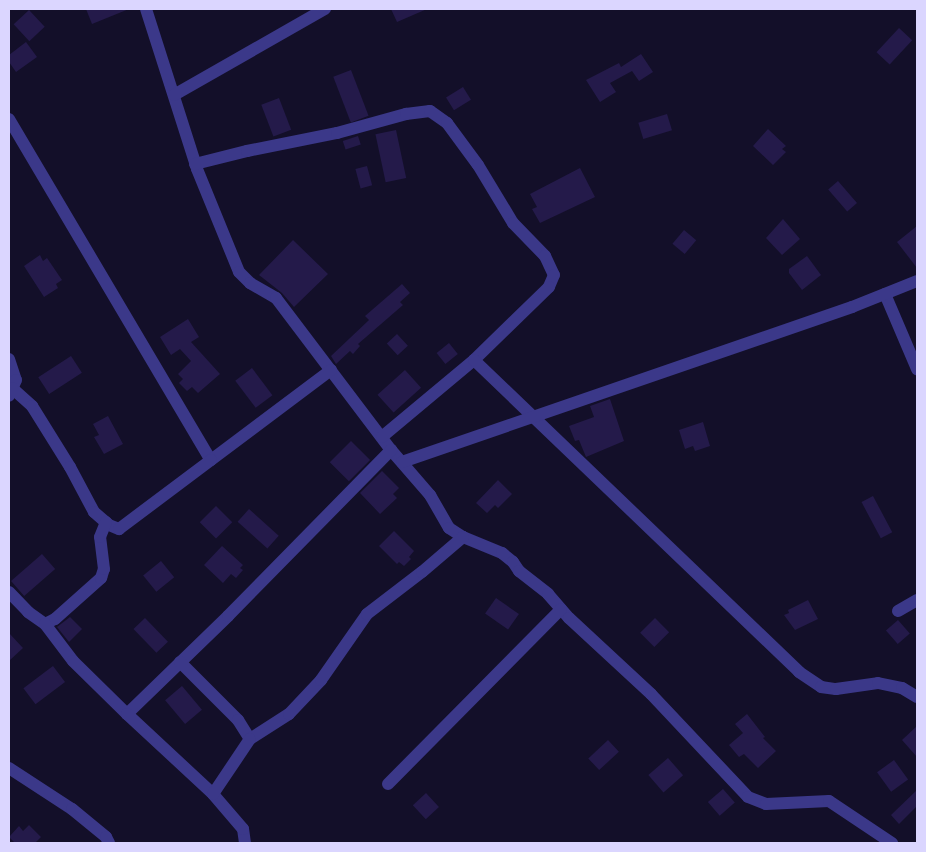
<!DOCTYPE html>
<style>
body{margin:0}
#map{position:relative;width:926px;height:852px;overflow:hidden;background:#130f29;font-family:"DejaVu Sans",sans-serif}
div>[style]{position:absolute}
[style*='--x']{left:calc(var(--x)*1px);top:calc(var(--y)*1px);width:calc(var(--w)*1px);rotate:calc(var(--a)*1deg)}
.building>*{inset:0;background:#241a4a;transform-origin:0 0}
.minor>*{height:12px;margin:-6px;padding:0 6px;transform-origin:6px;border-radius:6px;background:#3b3889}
span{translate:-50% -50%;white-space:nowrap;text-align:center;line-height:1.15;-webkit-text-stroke:4.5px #130f29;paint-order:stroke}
.frame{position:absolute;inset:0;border:10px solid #dbd6ff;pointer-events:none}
</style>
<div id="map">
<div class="building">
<i style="clip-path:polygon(86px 9px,129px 9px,92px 24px)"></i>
<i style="clip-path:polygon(391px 9px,427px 9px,397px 22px)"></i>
<i style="left:29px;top:10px;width:23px;height:21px;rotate:47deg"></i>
<i style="left:899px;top:28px;width:18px;height:33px;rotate:43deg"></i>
<i style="clip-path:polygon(26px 42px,37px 57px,16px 72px,9px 62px,9px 55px)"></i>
<i style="clip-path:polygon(641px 54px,653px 72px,639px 81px,632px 71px,610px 83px,616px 92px,600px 102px,586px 80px,619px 63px,621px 67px)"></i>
<i style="left:351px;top:70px;width:49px;height:19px;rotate:69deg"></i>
<i style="left:463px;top:87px;width:15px;height:20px;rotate:58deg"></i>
<i style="left:279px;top:98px;width:34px;height:19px;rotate:69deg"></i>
<i style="left:667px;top:114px;width:17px;height:30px;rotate:73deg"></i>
<i style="clip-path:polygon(768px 129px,786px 146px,782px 149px,786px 152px,773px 165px,753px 146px)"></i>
<i style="left:396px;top:130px;width:49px;height:21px;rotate:78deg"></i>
<i style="left:358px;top:136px;width:9px;height:16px;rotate:72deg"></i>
<i style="left:367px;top:166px;width:20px;height:12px;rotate:75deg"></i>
<i style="clip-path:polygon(580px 168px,595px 197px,540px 223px,532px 209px,537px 207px,530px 194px)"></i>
<i style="left:838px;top:181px;width:29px;height:13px;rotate:49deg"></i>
<i style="clip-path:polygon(783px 219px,800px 239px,782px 255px,766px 238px)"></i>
<i style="clip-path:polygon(917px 226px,917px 268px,897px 242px)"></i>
<i style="left:684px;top:230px;width:16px;height:18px;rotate:40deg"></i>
<i style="clip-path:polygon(293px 240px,328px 274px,294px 307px,282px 293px,259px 275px)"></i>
<i style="clip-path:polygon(40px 255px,43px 261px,47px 258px,62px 280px,56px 284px,58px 288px,44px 297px,24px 266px)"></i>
<i style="clip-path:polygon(807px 256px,821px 275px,802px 290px,789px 273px,789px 269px)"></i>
<i style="clip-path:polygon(402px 284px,410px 293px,400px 302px,403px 305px,358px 344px,360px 346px,353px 354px,350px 351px,336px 364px,331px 356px,369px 320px,365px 316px)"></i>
<i style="clip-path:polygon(188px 319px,199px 337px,191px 342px,220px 374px,198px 393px,192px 387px,187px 391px,179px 383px,183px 379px,178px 374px,191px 361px,180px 349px,171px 355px,160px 337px)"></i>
<i style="left:397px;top:334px;width:16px;height:14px;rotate:47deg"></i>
<i style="left:449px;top:343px;width:14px;height:16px;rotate:51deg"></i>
<i style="left:71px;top:356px;width:20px;height:39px;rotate:57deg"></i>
<i style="left:252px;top:368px;width:34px;height:21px;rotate:53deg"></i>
<i style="left:405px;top:370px;width:24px;height:37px;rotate:48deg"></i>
<i style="clip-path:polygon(610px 399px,624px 441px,586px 457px,579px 440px,575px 441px,569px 426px,594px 417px,590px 406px)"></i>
<i style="clip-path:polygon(108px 416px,123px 444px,104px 454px,94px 437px,99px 435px,93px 424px)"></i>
<i style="clip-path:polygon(703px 422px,710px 446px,695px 451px,693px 446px,685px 449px,679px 430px)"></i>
<i style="left:351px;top:441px;width:27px;height:30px;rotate:45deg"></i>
<i style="clip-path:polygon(382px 471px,399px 488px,393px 494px,397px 498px,380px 514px,360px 493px)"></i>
<i style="clip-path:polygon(498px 480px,512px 494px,498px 508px,495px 505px,487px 513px,476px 503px)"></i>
<i style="left:873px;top:496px;width:41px;height:13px;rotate:62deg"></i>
<i style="left:216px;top:506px;width:23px;height:23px;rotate:45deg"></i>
<i style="left:249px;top:509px;width:40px;height:17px;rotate:42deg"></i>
<i style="clip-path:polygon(394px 531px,414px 551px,409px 557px,411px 559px,404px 566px,399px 562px,397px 564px,379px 546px)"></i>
<i style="clip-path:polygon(222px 546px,243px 565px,240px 568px,243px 570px,236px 578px,231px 574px,223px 583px,204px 565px)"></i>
<i style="left:42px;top:554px;width:20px;height:41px;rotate:49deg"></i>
<i style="left:161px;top:561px;width:21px;height:23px;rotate:51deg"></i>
<i style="left:496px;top:598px;width:28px;height:19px;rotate:35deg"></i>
<i style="clip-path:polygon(808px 600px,818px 619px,795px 630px,784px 615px,789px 613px,788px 610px)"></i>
<i style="clip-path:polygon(70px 617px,82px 629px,69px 642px,57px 627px)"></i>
<i style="left:145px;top:618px;width:33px;height:16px;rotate:46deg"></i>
<i style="left:655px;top:618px;width:20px;height:21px;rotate:45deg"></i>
<i style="left:898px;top:620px;width:18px;height:16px;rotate:49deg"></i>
<i style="clip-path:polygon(9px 633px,23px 648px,9px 661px)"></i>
<i style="left:53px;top:666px;width:20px;height:37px;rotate:53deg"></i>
<i style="left:182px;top:686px;width:31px;height:22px;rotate:50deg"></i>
<i style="clip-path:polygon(747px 714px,765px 737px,763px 738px,776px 751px,758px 768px,744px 754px,739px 757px,729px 745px,743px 733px,735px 724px)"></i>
<i style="clip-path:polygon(917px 726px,917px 757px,902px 740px)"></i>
<i style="left:608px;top:740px;width:16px;height:27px;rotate:47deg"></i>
<i style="left:668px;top:758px;width:23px;height:26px;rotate:49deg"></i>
<i style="left:894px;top:760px;width:24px;height:21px;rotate:54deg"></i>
<i style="left:723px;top:789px;width:18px;height:20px;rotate:49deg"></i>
<i style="clip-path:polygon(917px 790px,917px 806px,899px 824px,891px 815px)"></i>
<i style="left:426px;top:793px;width:19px;height:18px;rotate:47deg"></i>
<i style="clip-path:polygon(29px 825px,41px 837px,35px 843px,15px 843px,9px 837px,19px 826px,23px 831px)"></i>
</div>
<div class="minor">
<i style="--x:146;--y:9;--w:168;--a:72.3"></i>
<i style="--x:197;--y:169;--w:111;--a:67.8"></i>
<i style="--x:239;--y:272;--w:16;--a:45"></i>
<i style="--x:250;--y:283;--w:30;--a:30"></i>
<i style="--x:276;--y:298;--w:191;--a:52.9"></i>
<i style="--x:391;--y:450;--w:60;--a:49.1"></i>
<i style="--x:430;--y:495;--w:38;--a:60"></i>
<i style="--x:449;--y:528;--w:17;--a:33"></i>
<i style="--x:463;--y:537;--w:42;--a:22.3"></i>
<i style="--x:502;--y:553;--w:14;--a:39"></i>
<i style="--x:513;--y:562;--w:11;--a:56"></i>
<i style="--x:519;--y:571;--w:37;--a:38"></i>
<i style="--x:548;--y:594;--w:32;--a:49"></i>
<i style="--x:569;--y:618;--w:112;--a:42.8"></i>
<i style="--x:651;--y:694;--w:141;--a:46.7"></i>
<i style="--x:748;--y:797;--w:19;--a:21"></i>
<i style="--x:766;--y:804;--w:63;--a:-2.7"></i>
<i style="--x:829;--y:801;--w:76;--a:33.7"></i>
<i style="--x:174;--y:95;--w:174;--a:-29.7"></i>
<i style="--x:9;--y:119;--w:396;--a:59.4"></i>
<i style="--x:211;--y:460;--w:150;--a:-36.9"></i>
<i style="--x:195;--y:164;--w:54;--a:-14"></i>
<i style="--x:247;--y:151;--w:92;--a:-11.3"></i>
<i style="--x:337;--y:133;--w:72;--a:-15.4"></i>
<i style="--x:406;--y:114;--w:24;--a:-7"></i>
<i style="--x:430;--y:111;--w:21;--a:35"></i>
<i style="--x:447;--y:123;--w:52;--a:53.6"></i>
<i style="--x:478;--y:165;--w:68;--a:58.9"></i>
<i style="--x:513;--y:223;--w:46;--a:45.9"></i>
<i style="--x:545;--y:256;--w:21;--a:65"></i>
<i style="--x:554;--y:275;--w:13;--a:113"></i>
<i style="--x:549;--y:287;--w:105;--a:135.8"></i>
<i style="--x:474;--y:360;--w:120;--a:140.1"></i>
<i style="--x:885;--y:294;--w:82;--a:66.9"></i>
<i style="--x:9;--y:359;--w:22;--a:72"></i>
<i style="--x:16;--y:380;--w:17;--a:114"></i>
<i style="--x:474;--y:360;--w:451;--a:43.8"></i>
<i style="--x:799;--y:672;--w:27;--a:34"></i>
<i style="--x:821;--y:687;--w:15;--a:8"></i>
<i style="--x:836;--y:689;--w:42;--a:-8.1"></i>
<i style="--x:878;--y:683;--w:25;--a:12"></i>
<i style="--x:902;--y:688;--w:17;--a:31"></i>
<i style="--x:12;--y:388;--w:27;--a:42"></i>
<i style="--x:32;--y:406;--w:72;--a:58.1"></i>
<i style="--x:70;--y:467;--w:51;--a:61.9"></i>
<i style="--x:94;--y:512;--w:20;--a:41"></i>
<i style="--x:109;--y:525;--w:11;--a:22"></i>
<i style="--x:119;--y:529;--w:115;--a:-36.9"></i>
<i style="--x:402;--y:462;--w:476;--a:-19"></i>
<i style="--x:852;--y:307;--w:70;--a:-21.8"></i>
<i style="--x:9;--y:592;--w:28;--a:46"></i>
<i style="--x:28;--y:612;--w:21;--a:35"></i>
<i style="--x:45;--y:624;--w:11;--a:-27"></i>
<i style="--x:55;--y:619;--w:62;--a:-41.7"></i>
<i style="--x:101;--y:578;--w:9;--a:-72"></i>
<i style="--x:104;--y:569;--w:32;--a:-97"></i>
<i style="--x:100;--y:537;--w:16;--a:-68"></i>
<i style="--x:898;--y:611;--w:22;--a:-30"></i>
<i style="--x:45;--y:624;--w:46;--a:52.9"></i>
<i style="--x:73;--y:661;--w:76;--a:44.5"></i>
<i style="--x:127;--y:714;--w:141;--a:-44.1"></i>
<i style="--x:228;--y:616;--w:233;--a:-45.5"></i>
<i style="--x:180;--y:662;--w:82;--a:45"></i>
<i style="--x:238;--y:720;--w:22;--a:58"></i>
<i style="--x:250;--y:739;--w:46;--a:-32.7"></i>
<i style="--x:289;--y:714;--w:47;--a:-46.7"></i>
<i style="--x:321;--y:680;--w:80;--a:-55.1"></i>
<i style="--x:367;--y:614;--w:69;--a:-37.4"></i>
<i style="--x:422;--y:572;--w:54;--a:-40.5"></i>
<i style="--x:127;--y:714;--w:117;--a:42.9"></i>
<i style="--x:9;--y:768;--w:75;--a:33.1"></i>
<i style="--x:72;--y:809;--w:44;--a:39.5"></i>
<i style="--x:106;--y:837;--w:7;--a:63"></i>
<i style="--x:388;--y:784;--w:246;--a:-45.3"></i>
<i style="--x:245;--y:843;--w:14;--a:-98"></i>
<i style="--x:243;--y:829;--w:46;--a:-130.6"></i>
<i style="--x:213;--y:794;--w:66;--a:-56.1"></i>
</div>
<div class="frame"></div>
</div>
